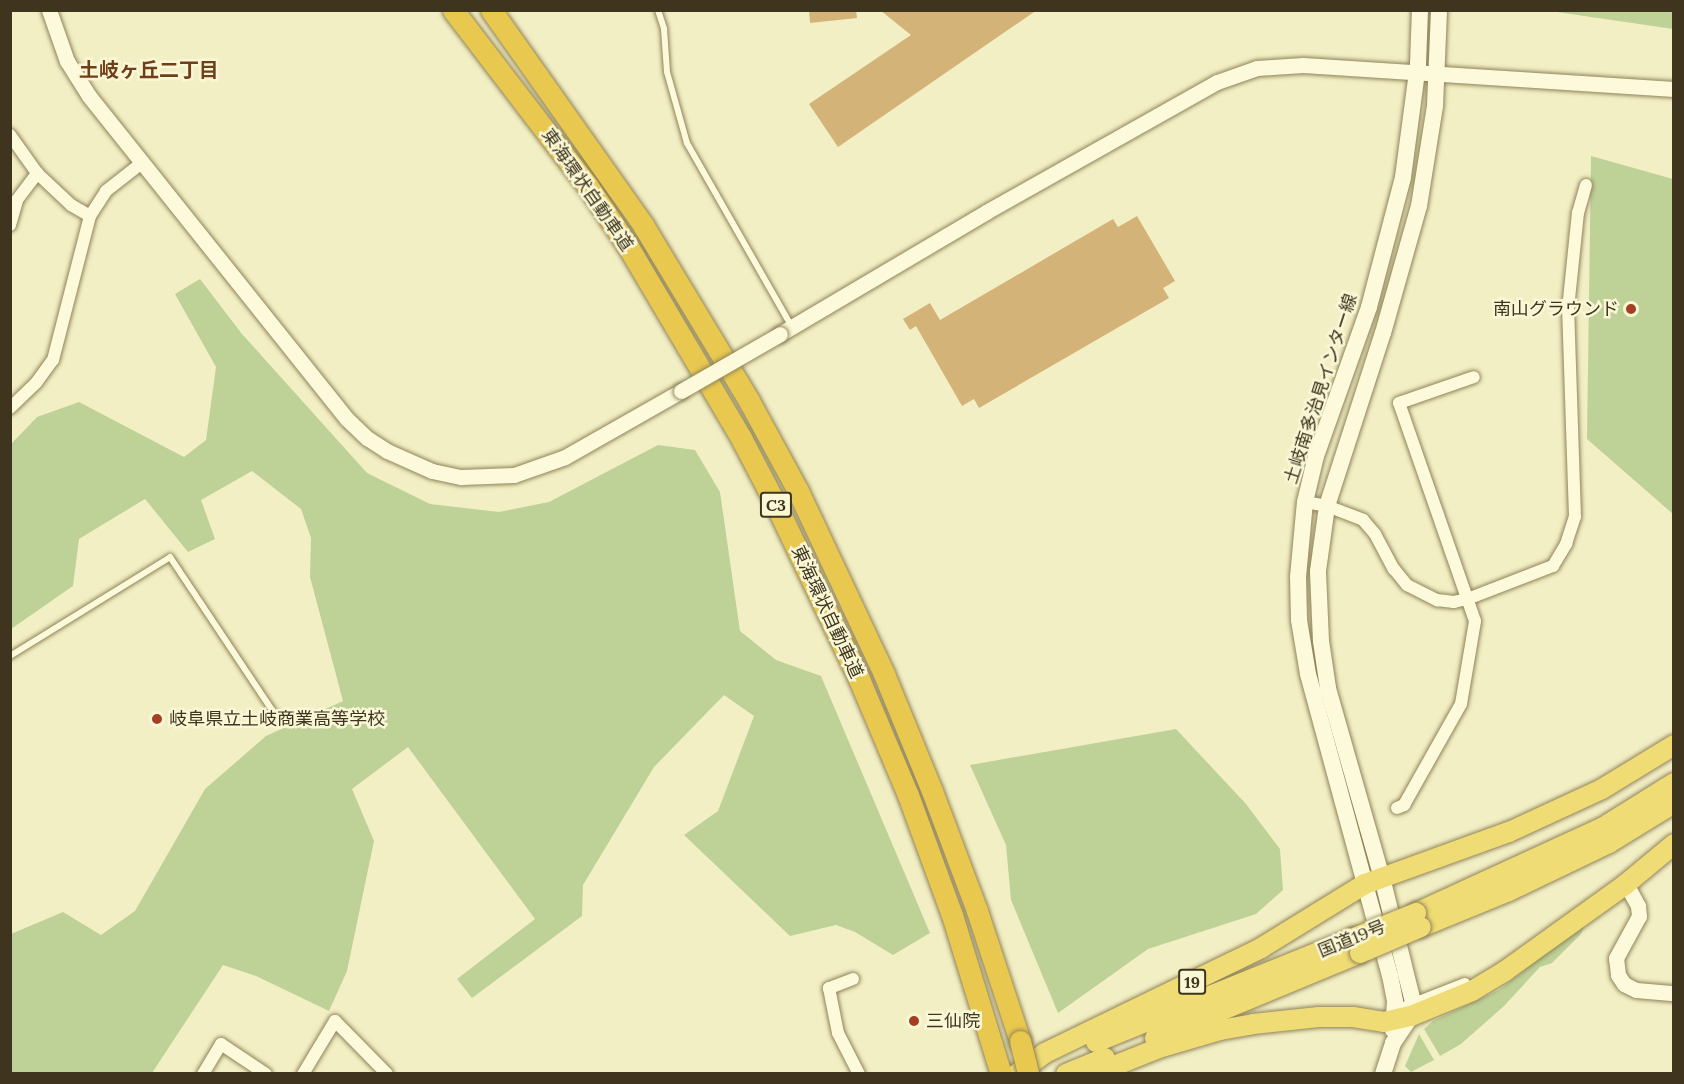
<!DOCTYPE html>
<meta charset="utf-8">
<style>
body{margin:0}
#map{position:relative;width:1684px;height:1084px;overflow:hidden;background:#f3efc5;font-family:Lora,"Noto Sans JP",serif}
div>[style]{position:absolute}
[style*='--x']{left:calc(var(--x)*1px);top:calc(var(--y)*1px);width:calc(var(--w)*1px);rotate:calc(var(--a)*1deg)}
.green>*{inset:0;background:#bed298}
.building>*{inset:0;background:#d4b378}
.roads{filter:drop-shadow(0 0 2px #908359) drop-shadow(0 0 2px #908359)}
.service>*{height:6px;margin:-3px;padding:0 3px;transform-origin:3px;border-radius:3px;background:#fcfada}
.minor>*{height:12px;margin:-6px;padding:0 6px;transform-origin:6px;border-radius:6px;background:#fcfada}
.tertiary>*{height:15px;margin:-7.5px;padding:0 7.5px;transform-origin:7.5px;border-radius:7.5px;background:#fcfada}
.secondary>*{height:16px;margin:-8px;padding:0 8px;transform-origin:8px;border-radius:8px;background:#fcfada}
.trunk>*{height:20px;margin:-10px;padding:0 10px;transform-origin:10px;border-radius:10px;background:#f0dc74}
.motorway>*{height:21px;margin:-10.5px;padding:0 10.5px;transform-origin:10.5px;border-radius:10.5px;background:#e9c84f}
.bridges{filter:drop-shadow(0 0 2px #908359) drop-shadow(0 0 2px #908359)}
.tertiary-bridge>*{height:15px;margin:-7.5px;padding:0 7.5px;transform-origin:7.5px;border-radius:7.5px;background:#fcfada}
.trunk-bridge>*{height:20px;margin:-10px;padding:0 10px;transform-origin:10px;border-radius:10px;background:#f0dc74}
.motorway-bridge>*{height:21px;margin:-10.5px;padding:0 10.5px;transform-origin:10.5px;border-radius:10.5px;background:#e9c84f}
.dots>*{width:16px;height:16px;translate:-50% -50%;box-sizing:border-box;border:3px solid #f9f7d6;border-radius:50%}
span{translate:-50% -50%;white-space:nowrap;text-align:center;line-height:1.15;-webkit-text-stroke:5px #f9f7d6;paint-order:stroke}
.shield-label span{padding:2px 4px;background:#f9f7d6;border:2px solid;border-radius:4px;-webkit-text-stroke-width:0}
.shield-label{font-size:16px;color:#3f351e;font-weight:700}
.street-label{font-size:18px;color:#3f351e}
.poi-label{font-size:18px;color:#3f351e}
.right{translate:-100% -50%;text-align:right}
.left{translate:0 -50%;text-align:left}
.neighbourhood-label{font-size:20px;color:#703f19;font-weight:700}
.frame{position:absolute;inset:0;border:12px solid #3f351e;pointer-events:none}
</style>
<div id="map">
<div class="green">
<i style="clip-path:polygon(1550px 11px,1673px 11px,1673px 29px)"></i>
<i style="clip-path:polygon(1591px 156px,1673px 179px,1673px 514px,1587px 439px)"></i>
<i style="clip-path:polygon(200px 279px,242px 334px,367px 473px,430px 504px,499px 512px,549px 502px,658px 445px,695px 450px,720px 492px,740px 631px,776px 660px,821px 676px,930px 933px,893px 955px,855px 932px,836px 925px,790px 936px,684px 835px,718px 811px,754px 716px,724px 695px,654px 767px,583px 885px,582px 916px,472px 998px,457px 979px,535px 919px,408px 747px,352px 789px,374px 841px,347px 971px,329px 1011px,256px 976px,223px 965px,152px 1073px,11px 1073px,11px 934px,63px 912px,101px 935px,135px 911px,205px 789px,266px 736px,343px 701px,310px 577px,311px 538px,301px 509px,252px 471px,201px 500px,215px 539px,188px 552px,145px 499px,79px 539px,73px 586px,11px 629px,11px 444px,37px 417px,79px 402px,184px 457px,206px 440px,216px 367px,175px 294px)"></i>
<i style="clip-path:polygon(1176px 729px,1246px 804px,1280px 849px,1283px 890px,1256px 914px,1148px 949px,1058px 1013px,1011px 900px,1006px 845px,970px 765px)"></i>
<i style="clip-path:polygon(1586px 922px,1581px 934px,1552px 963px,1540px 967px,1504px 1006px,1461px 1044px,1440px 1056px,1424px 1029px,1433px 1021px,1499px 990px)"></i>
<i style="clip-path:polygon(1419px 1034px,1434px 1060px,1411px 1072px,1405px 1066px)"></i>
</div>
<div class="building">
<i style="clip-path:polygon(809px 10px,856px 10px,857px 18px,810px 23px)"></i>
<i style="clip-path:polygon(880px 10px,1037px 10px,838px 147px,809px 104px,911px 35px)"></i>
<i style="clip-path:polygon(1137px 216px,1175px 281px,1163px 288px,1169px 298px,979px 408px,974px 399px,962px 406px,916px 326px,910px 330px,903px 319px,930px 303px,940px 320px,1113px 219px,1118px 227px)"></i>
</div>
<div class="roads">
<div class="service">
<i style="--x:658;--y:10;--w:20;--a:72"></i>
<i style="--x:664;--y:29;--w:43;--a:86"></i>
<i style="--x:667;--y:72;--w:74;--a:74.3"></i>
<i style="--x:687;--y:143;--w:212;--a:60.3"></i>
<i style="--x:10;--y:656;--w:188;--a:-31.7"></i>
<i style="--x:170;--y:557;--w:195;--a:56.3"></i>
</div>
<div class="minor">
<i style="--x:10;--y:135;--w:47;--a:54.6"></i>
<i style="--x:37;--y:173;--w:47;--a:43.3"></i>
<i style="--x:71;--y:205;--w:22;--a:30"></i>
<i style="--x:10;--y:225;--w:26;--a:-74"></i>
<i style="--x:17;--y:200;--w:34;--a:-53"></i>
<i style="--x:10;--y:408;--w:36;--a:-44"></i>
<i style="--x:36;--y:383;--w:29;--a:-54"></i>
<i style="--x:53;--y:360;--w:149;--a:-75.6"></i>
<i style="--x:90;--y:216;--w:30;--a:-57"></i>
<i style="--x:106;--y:191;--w:47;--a:-38.1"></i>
<i style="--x:1305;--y:502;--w:22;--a:10"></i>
<i style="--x:1327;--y:506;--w:39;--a:21"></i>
<i style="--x:1363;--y:520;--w:18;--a:49"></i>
<i style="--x:1375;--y:534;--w:40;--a:62"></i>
<i style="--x:1394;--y:569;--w:21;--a:51"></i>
<i style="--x:1407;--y:585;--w:34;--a:27"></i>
<i style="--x:1437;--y:600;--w:17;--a:7"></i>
<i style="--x:1454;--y:602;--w:16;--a:-14"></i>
<i style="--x:1470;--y:598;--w:89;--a:-21.1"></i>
<i style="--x:1553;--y:566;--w:26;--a:-59"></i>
<i style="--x:1566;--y:544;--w:28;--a:-72"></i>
<i style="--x:1575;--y:517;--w:208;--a:-91.9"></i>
<i style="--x:1568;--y:309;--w:97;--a:-84.1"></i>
<i style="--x:1578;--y:213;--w:29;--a:-74"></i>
<i style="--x:1397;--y:808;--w:8;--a:-23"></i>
<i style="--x:1404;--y:805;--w:116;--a:-60.6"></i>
<i style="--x:1461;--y:704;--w:84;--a:-80.4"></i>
<i style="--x:1475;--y:621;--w:231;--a:-109.2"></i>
<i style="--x:1399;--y:403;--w:79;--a:-19.1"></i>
<i style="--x:853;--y:979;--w:26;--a:159"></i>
<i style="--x:829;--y:988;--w:46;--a:78.7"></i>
<i style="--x:838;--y:1033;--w:46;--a:62.9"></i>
<i style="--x:1406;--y:1007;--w:63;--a:-21.3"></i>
<i style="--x:203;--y:1074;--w:35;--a:-59"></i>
<i style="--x:221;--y:1044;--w:54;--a:33.7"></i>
<i style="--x:303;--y:1074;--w:62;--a:-58.9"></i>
<i style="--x:335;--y:1021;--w:74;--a:45.5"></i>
</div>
<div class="tertiary">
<i style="--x:49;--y:10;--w:54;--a:70.6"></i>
<i style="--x:67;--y:61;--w:41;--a:57.8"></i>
<i style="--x:89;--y:96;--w:413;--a:51.4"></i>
<i style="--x:347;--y:419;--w:28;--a:44"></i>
<i style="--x:367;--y:438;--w:24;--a:33"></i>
<i style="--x:387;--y:451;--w:49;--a:24"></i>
<i style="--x:432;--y:471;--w:30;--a:12"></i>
<i style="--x:461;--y:477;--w:53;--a:-2.2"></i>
<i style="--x:514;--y:475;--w:54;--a:-19.4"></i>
<i style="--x:565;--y:457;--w:133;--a:-29.6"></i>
<i style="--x:780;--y:334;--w:239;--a:-30.6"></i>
<i style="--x:986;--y:212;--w:265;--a:-29.4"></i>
<i style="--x:1217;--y:82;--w:42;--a:-19.3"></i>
<i style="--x:1257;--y:68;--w:46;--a:-3.7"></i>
<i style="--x:1303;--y:65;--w:372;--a:3.7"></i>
<i style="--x:1626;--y:884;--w:25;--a:61"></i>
<i style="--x:1638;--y:906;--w:10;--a:84"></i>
<i style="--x:1639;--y:916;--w:48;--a:118.7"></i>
<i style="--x:1616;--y:958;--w:17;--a:83"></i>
<i style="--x:1618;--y:975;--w:11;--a:56"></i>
<i style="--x:1624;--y:984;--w:13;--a:27"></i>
<i style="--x:1636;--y:990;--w:38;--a:5"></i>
</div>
<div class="secondary">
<i style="--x:1393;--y:1030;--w:29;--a:-86"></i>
<i style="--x:1395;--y:1001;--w:25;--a:-101"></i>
<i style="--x:1390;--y:976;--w:313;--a:-105.2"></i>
<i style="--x:1308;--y:674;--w:55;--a:-99.5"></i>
<i style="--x:1299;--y:620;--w:43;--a:-91.3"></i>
<i style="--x:1298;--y:577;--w:75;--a:-84.7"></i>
<i style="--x:1305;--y:502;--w:47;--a:-76.6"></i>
<i style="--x:1316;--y:456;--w:158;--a:-70.4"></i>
<i style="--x:1369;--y:307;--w:134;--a:-75.3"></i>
<i style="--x:1403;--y:177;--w:114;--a:-82.4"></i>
<i style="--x:1418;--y:64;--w:54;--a:-87.9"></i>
<i style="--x:1383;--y:1074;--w:33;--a:-72"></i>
<i style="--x:1393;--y:1043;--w:32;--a:-56"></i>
<i style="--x:1411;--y:1016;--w:14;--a:-82"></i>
<i style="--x:1413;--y:1002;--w:128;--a:-104"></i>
<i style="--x:1382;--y:878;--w:198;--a:-105.9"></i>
<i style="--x:1328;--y:688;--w:48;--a:-98.5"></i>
<i style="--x:1321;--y:641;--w:70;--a:-92.5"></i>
<i style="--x:1318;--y:571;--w:66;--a:-82.1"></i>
<i style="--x:1327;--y:506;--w:182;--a:-72.1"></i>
<i style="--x:1383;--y:333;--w:132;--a:-74.2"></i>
<i style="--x:1419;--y:206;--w:101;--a:-80.9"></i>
<i style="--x:1435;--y:106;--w:96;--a:-87.6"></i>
</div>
<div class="trunk">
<i style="--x:1416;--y:913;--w:205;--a:-24.6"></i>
<i style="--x:1602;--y:828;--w:85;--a:-32"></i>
<i style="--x:1421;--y:927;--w:95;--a:-22.2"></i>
<i style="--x:1509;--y:891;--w:111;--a:-25.6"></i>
<i style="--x:1609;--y:843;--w:76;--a:-31.6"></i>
<i style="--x:1155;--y:1038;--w:222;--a:-22.5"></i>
<i style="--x:1096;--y:1042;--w:278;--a:-22"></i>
<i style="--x:1017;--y:1074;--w:35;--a:-37"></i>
<i style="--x:1045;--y:1053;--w:240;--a:-25.9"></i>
<i style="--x:1261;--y:948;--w:122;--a:-31.6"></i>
<i style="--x:1365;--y:884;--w:153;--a:-19.9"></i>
<i style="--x:1509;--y:832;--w:102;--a:-24.8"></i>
<i style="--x:1602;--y:789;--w:84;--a:-31.4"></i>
<i style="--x:1066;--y:1074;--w:42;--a:-22.3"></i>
<i style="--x:1094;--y:1074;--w:70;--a:-21.8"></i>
<i style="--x:1159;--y:1048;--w:64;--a:-16.4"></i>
<i style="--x:1220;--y:1030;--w:34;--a:-10"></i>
<i style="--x:1253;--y:1024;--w:66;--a:-6.1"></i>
<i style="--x:1319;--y:1017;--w:34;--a:0"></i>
<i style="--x:1353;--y:1017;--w:31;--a:9"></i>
<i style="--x:1384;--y:1022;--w:28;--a:-13"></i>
<i style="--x:1411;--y:1016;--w:66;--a:-22.3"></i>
<i style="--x:1472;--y:991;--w:39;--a:-31"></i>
<i style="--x:1505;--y:971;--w:149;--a:-35.7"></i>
<i style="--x:1626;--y:884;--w:62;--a:-39.8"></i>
</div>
<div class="motorway">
<i style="--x:453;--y:10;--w:220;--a:52.6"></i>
<i style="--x:587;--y:185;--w:72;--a:56.3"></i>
<i style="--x:627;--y:245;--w:224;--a:59.4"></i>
<i style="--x:741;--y:438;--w:78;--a:62.4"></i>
<i style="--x:777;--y:507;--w:191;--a:64.5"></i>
<i style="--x:859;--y:679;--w:126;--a:67.1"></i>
<i style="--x:908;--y:795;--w:128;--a:69.9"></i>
<i style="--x:952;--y:915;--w:166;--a:72.9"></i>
<i style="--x:491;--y:10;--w:263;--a:54.7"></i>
<i style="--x:643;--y:225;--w:205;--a:58.9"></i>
<i style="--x:749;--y:401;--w:102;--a:61.4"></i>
<i style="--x:798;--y:491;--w:202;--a:64.8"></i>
<i style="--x:884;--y:674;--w:126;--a:67.7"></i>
<i style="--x:932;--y:791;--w:128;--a:69.4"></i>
<i style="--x:977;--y:911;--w:137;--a:71.7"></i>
</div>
</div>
<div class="bridges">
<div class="tertiary-bridge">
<i style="--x:681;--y:391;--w:114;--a:-29.9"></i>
</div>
<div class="trunk-bridge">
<i style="--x:1354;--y:938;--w:67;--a:-22"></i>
<i style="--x:1360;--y:953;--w:66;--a:-23.1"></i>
</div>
<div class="motorway-bridge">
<i style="--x:1020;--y:1041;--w:34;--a:76"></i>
</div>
</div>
<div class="dots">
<i style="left:1631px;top:309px;background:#a53f22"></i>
<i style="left:157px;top:719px;background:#a53f22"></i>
<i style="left:914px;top:1021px;background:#a53f22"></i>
</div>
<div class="shield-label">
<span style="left:776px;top:505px">C3</span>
<span style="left:1192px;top:982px">19</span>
</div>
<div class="street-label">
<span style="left:587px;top:190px;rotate:55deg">東海環状自動車道</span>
<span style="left:1321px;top:389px;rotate:-72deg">土岐南多治見インター線</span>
<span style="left:827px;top:612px;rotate:65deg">東海環状自動車道</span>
<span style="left:1352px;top:939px;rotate:-22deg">国道19号</span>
</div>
<div class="poi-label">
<span class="right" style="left:1619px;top:309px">南山グラウンド</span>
<span class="left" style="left:169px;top:719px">岐阜県立土岐商業高等学校</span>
<span class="left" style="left:926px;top:1021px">三仙院</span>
</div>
<div class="neighbourhood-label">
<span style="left:149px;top:69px">土岐ヶ丘二丁目</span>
</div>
<div class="frame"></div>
</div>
